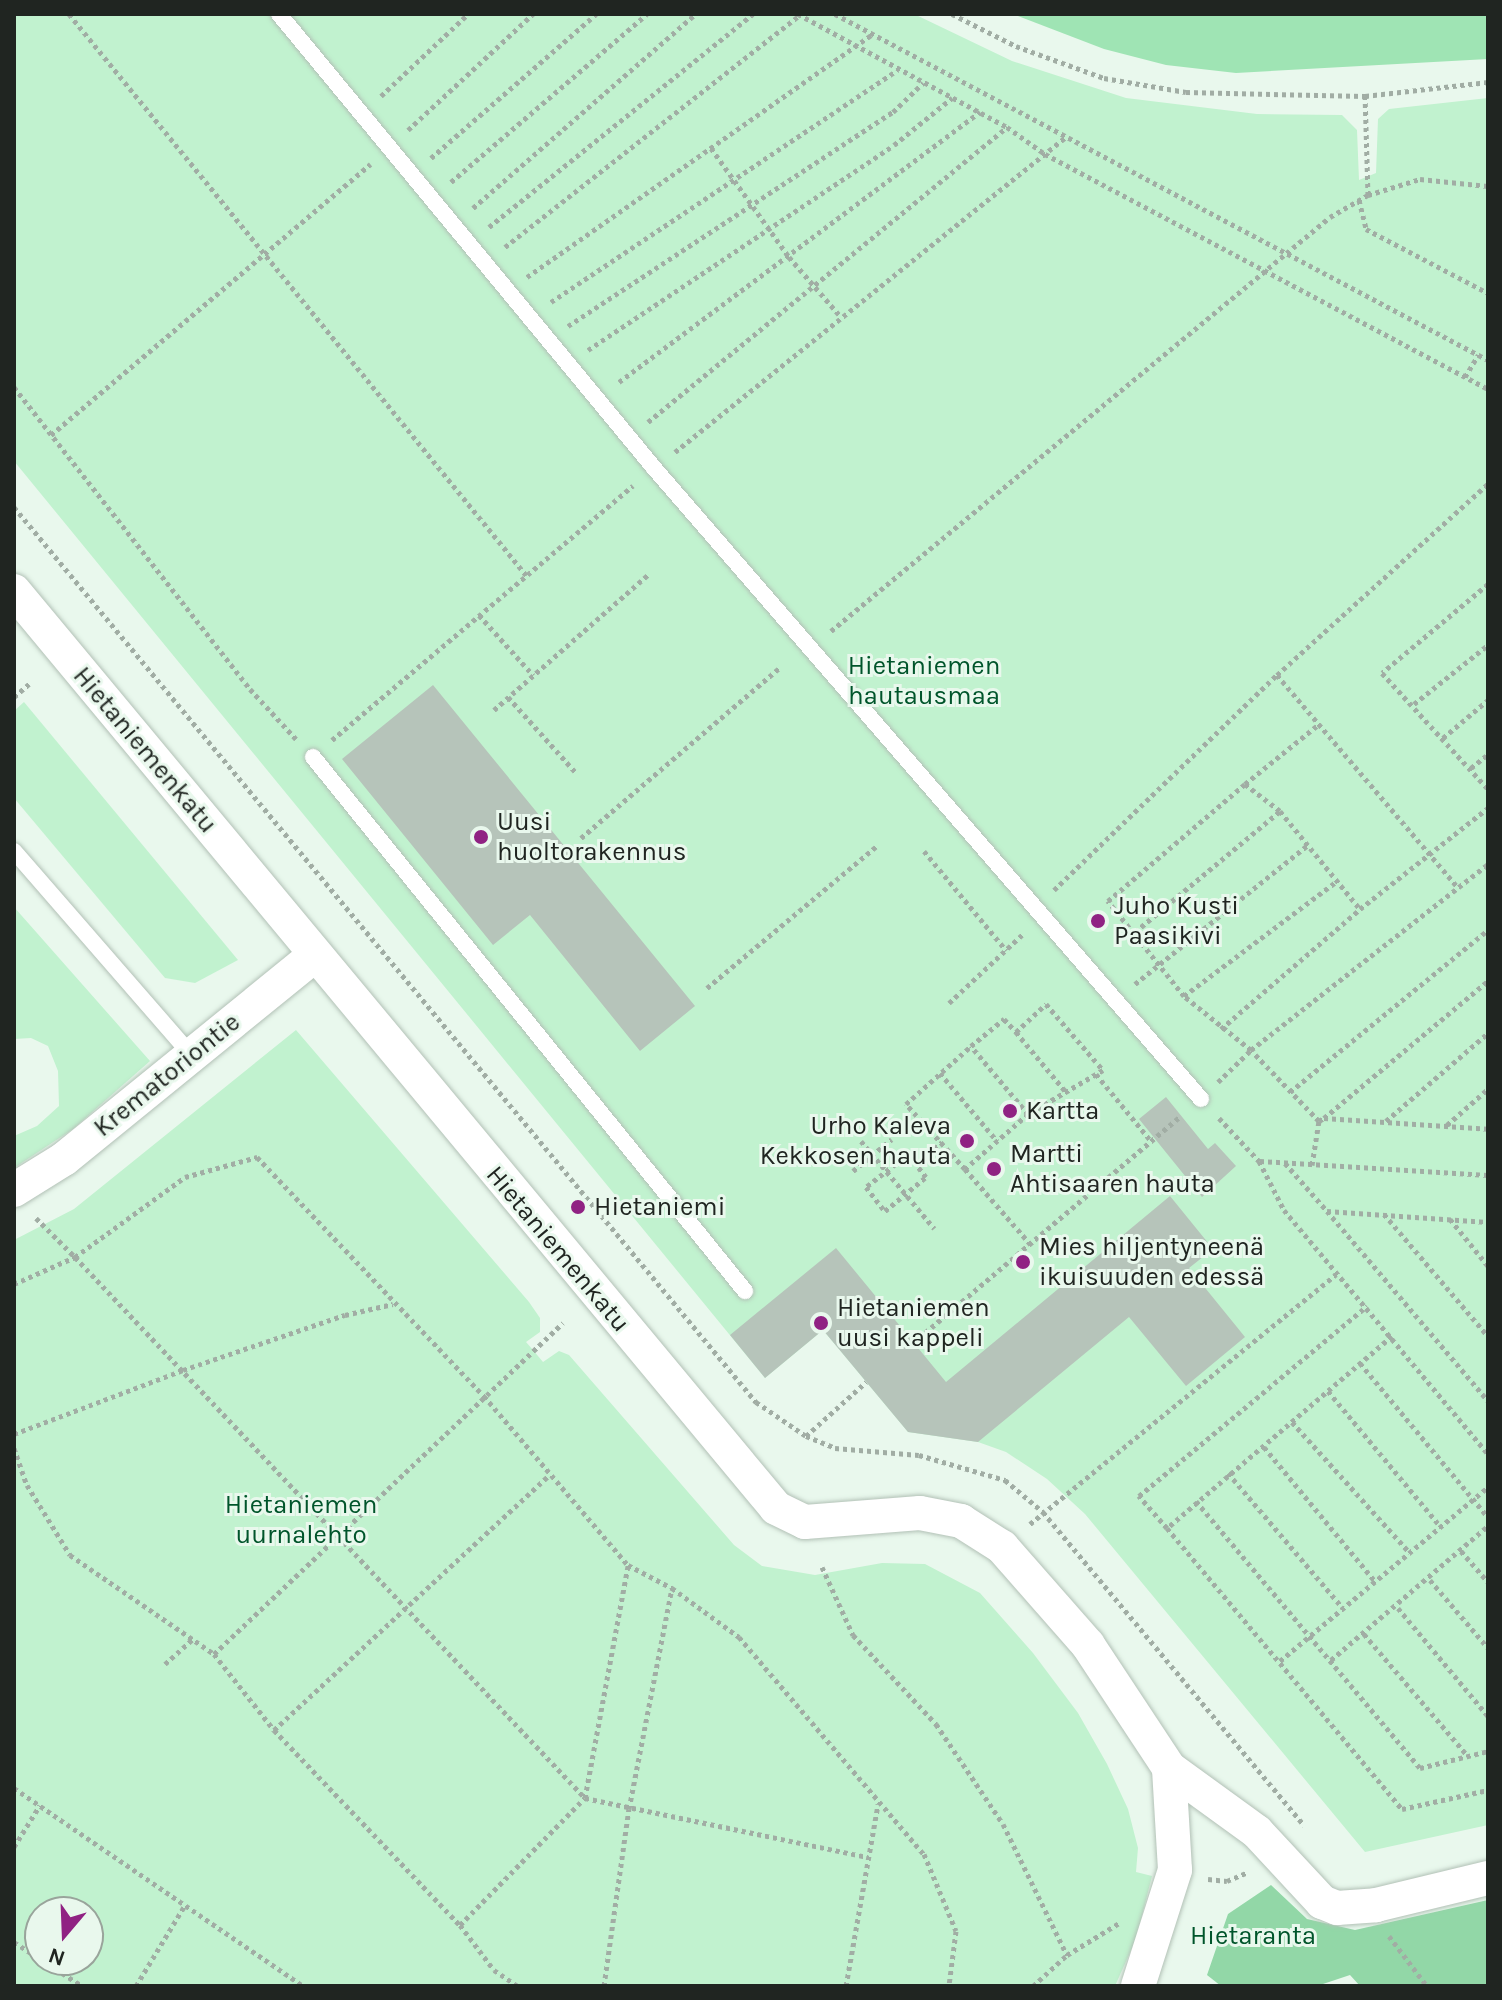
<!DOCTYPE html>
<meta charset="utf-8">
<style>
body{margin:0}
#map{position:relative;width:1502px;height:2000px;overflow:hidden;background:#e9f8ed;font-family:Karla,sans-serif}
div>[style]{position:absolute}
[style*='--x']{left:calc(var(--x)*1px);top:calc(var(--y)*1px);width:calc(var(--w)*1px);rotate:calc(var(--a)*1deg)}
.green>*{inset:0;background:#c1f2cf}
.forest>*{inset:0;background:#92d7a7}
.water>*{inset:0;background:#9fe4b4}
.building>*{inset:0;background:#b6c4ba}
.path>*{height:5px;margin-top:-2.5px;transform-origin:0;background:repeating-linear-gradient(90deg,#a1ada4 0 4px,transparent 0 8px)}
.roads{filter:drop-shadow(0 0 2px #b2c1b6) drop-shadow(0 0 2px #b2c1b6)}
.service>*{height:16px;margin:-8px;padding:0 8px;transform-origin:8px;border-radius:8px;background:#fff}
.minor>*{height:34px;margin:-17px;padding:0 17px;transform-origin:17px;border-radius:17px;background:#fff}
.dots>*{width:22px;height:22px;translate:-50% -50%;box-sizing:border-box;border:4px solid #e9f8ed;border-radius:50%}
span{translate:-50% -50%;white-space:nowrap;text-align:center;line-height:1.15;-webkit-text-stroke:6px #e9f8ed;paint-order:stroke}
.park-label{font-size:26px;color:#00552b}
.street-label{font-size:26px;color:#202521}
.poi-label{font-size:26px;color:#202521}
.left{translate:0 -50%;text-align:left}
.right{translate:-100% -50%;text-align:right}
.frame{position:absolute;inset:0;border:16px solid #202521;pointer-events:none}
.north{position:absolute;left:24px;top:1896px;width:80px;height:80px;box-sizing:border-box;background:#e9f8ed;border:2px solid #99a49b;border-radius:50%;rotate:199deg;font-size:22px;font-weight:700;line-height:32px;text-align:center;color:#202521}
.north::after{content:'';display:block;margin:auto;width:28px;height:36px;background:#902283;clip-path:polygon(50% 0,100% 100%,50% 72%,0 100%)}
</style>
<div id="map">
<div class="green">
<i style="clip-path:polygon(14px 14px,914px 14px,1012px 61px,1126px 98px,1257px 114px,1342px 115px,1357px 130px,1359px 180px,1376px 173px,1378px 119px,1389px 109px,1488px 98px,1488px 1825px,1365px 1852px,1085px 1514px,1047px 1479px,1006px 1452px,978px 1442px,908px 1432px,823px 1330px,765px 1378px,14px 461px)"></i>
<i style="clip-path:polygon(24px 702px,238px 960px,195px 983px,165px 978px,14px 798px,14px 711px)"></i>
<i style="clip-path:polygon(14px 907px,150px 1061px,73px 1129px,14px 1168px,14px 1136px,37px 1126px,59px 1106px,58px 1071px,48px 1046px,31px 1038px,14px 1039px)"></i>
<i style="clip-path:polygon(evenodd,296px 1030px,529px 1302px,540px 1318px,540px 1332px,526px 1342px,533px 1350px,543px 1362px,559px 1351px,569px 1355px,734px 1545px,762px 1566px,815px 1575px,882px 1563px,925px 1564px,980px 1593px,1033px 1653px,1078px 1713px,1107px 1764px,1128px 1809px,1138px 1848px,1136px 1872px,1152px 1876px,1136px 1939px,1115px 1986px,14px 1986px,14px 1240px,74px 1209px,296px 1030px,40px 1912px,88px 1912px,88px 1960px,40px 1960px,40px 1912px)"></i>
</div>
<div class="forest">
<i style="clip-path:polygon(1271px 1885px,1307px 1919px,1355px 1930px,1488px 1900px,1488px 1986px,1360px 1986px,1350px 1975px,1317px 1986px,1221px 1986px,1207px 1975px,1228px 1914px)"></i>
</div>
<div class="water">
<i style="clip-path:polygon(1013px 14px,1488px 14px,1488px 59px,1236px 73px,1166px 65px,1104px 49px)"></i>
</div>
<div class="building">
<i style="clip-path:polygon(433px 685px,695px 1006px,640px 1051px,530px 915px,493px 945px,342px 759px)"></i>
<i style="clip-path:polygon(1166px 1097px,1208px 1149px,1215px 1143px,1236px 1166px,1202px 1197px,1139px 1119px)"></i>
<i style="clip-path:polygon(1170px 1196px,1213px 1249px,1189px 1268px,1245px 1337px,1186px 1386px,1129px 1317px,978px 1442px,908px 1432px,823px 1330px,765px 1378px,730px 1335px,836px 1248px,946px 1382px)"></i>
</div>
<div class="path">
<i style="--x:69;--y:14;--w:724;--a:50.83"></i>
<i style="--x:798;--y:14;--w:238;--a:28.4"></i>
<i style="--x:1007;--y:127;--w:47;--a:35.4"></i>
<i style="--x:1045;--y:154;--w:501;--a:27.94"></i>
<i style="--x:835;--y:14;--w:739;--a:27.92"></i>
<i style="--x:952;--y:14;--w:72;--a:26.6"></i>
<i style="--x:1016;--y:46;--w:94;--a:20"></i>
<i style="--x:1104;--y:78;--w:83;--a:9.7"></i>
<i style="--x:1186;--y:92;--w:179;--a:1.3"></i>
<i style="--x:1365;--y:96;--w:124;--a:-6.5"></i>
<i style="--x:381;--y:96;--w:120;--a:-43.3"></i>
<i style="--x:408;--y:130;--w:171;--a:-42.9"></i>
<i style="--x:711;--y:148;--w:134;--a:54.4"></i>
<i style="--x:789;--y:257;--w:79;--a:49.1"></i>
<i style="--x:431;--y:158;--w:219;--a:-41.1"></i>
<i style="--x:451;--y:182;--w:258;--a:-40.6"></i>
<i style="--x:1368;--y:195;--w:54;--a:-17.1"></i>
<i style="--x:1420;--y:179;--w:68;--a:5.9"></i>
<i style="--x:1359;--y:200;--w:30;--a:76"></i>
<i style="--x:1366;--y:229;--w:138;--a:27.7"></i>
<i style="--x:473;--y:208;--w:295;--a:-41.1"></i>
<i style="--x:489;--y:227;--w:339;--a:-38.9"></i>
<i style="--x:505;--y:247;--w:375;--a:-38.2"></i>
<i style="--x:527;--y:277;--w:423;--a:-35.1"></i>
<i style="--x:551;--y:302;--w:417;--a:-33.8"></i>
<i style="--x:568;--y:326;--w:389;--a:-33.4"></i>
<i style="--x:893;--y:112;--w:42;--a:-44"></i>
<i style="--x:588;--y:350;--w:368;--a:-33.8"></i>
<i style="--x:894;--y:145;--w:75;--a:-39"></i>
<i style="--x:1465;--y:377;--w:26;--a:-59"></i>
<i style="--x:619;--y:382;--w:451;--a:-36.8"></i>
<i style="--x:14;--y:387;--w:383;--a:52"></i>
<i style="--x:250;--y:689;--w:68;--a:47.4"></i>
<i style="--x:648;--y:422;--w:465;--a:-39.4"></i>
<i style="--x:51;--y:435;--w:419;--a:-40.3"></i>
<i style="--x:675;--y:452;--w:504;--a:-38.87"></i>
<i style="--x:14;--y:507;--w:1163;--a:50.34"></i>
<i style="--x:756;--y:1402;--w:60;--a:34.2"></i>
<i style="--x:806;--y:1436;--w:31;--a:22"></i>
<i style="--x:835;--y:1448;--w:84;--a:4.8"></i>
<i style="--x:919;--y:1455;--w:90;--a:16.2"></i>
<i style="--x:1005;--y:1480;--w:50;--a:40.1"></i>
<i style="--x:1043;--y:1512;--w:408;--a:50.2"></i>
<i style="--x:1488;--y:584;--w:138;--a:140"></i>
<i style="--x:1382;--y:673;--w:157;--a:47.6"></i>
<i style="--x:479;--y:615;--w:81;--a:48"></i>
<i style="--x:831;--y:631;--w:648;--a:-39.68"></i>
<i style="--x:1330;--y:217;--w:44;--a:-30.1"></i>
<i style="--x:1368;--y:195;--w:99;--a:-91.7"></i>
<i style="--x:1277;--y:675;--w:280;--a:49.6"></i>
<i style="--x:14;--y:697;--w:20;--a:-41"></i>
<i style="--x:508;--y:697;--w:103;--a:48.1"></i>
<i style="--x:1414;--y:704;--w:95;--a:-38.6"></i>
<i style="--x:494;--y:710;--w:206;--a:-41.3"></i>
<i style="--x:1443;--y:738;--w:59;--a:-40.2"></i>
<i style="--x:332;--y:740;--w:394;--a:-40.2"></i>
<i style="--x:1471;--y:768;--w:22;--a:-39"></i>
<i style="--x:1245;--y:784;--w:95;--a:-39"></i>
<i style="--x:581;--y:838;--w:261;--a:-40.6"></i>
<i style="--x:924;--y:851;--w:129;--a:50.4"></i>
<i style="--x:1054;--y:890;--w:310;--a:-44"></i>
<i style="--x:1277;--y:675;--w:285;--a:-42.2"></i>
<i style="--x:1135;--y:932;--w:189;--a:-39.8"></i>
<i style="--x:1135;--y:984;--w:223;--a:-38.8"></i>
<i style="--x:707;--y:988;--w:223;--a:-39.9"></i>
<i style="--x:1184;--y:996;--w:191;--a:-36.9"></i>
<i style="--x:949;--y:1003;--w:103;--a:-43"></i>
<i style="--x:1046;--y:1004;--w:87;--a:49.2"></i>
<i style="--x:1103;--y:1070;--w:87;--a:149.6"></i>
<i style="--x:1028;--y:1114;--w:89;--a:-130"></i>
<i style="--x:971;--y:1046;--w:43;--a:-39.3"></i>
<i style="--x:1004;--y:1019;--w:18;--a:47"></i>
<i style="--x:1016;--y:1032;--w:41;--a:-43"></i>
<i style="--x:1221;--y:1029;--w:184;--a:-40.8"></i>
<i style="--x:1360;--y:909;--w:163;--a:-38.3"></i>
<i style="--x:1016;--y:1032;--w:78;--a:50.2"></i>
<i style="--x:940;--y:1073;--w:89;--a:50"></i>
<i style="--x:1096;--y:1074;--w:87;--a:50.6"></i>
<i style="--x:1218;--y:1082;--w:46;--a:-44.1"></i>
<i style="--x:1251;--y:1050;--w:301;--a:-38.1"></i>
<i style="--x:1290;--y:1092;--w:256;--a:-39.3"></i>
<i style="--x:1028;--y:1114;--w:84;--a:138.9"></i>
<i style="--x:965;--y:1169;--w:102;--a:49"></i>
<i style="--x:1219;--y:1118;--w:59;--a:47.1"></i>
<i style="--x:1259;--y:1161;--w:55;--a:63"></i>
<i style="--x:1284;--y:1210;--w:318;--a:50.1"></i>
<i style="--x:1324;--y:1118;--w:214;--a:-39.9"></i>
<i style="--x:1319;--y:1121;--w:98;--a:-133.8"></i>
<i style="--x:1251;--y:1050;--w:86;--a:-141.1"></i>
<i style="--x:1184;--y:996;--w:122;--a:-128.7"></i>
<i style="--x:1108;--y:901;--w:180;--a:-40.5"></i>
<i style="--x:1245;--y:784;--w:44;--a:37.6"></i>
<i style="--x:1280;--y:811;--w:127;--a:50.8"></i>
<i style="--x:1386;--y:1121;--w:135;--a:-40.8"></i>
<i style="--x:1447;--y:1125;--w:55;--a:-41.3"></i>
<i style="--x:861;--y:1141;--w:114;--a:50"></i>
<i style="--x:1260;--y:1161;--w:228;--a:3.5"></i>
<i style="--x:1285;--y:1163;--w:64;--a:48.8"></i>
<i style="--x:1327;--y:1211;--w:161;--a:3.9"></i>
<i style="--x:916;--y:1164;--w:13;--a:-129"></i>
<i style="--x:908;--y:1154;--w:53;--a:141.8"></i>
<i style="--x:866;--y:1187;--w:31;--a:52"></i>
<i style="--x:885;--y:1211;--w:53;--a:-39.7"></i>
<i style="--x:926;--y:1177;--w:16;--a:-128"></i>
<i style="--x:916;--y:1164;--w:34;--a:-40"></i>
<i style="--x:1312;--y:1165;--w:45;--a:-81"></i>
<i style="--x:1319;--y:1121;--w:6;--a:-31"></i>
<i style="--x:1324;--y:1118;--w:164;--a:3.8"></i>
<i style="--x:965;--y:1169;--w:88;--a:-132.2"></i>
<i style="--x:906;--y:1104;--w:87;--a:-41.7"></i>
<i style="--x:853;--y:1171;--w:50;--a:-39.4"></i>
<i style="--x:1327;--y:1211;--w:249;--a:49.7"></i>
<i style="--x:1384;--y:1214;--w:160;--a:49.6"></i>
<i style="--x:36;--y:1218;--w:55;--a:45"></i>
<i style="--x:75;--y:1257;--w:136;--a:-36"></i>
<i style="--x:185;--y:1177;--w:75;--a:-15.5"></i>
<i style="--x:257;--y:1157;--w:330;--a:46.5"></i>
<i style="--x:484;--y:1396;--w:222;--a:49.6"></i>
<i style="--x:628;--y:1565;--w:50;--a:27.6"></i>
<i style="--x:672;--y:1588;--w:83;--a:36.2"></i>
<i style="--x:739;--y:1637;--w:285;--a:49.6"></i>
<i style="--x:924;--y:1854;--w:83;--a:67.4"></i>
<i style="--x:956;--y:1931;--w:55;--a:97.3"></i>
<i style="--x:1450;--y:1219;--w:60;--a:51"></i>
<i style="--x:14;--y:1284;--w:67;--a:-23.9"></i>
<i style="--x:75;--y:1257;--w:743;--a:46.69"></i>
<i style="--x:585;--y:1798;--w:289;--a:11.8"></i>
<i style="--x:1392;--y:1336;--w:296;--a:139.5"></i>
<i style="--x:1167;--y:1528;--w:366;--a:50.1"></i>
<i style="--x:1402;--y:1809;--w:88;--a:-12.5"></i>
<i style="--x:913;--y:1343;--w:351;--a:-40.3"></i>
<i style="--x:1360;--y:1363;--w:200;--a:50.3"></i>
<i style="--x:1328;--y:1391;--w:177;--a:50.3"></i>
<i style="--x:1292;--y:1422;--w:176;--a:48"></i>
<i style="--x:14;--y:1434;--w:181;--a:-20.7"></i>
<i style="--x:183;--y:1370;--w:171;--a:-18.8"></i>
<i style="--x:345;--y:1315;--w:49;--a:-12.9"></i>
<i style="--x:806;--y:1436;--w:81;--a:-42"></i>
<i style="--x:1264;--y:1447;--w:174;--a:50.4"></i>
<i style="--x:14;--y:1448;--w:39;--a:71"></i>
<i style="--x:27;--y:1485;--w:82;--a:58.4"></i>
<i style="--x:70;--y:1555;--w:175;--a:34.5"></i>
<i style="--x:214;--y:1654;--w:97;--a:51.7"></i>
<i style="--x:274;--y:1730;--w:269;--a:46.4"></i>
<i style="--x:460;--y:1925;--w:56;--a:52.9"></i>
<i style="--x:494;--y:1970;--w:29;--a:34"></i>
<i style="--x:1228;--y:1473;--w:177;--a:49.6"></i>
<i style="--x:1196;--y:1501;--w:349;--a:50"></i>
<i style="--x:1420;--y:1768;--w:70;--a:-14"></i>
<i style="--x:1030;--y:1524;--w:395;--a:-39.2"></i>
<i style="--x:1167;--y:1528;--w:43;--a:-131.2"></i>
<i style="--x:1139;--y:1496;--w:297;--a:-39.8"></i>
<i style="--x:1461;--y:1551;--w:41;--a:48.9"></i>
<i style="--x:822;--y:1567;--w:75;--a:65.5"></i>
<i style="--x:853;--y:1635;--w:122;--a:47"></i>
<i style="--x:936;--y:1724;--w:120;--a:56.2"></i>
<i style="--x:1003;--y:1824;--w:146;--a:64"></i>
<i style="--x:1430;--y:1580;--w:89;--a:49.5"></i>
<i style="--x:1398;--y:1608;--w:141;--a:50.2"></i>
<i style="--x:1364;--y:1634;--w:160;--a:49.6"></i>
<i style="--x:214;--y:1654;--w:481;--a:-43.5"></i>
<i style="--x:1331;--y:1660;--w:206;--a:-40.5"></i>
<i style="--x:1280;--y:1661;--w:271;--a:-39.9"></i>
<i style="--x:165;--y:1664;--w:38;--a:-42"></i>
<i style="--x:274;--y:1730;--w:374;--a:-42.8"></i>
<i style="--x:14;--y:1788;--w:350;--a:34.4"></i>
<i style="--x:14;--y:1847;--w:49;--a:-58.2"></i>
<i style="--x:1208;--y:1879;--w:19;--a:6"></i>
<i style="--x:1227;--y:1881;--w:23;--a:-23"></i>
<i style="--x:460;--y:1925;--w:178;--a:-45.5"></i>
<i style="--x:585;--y:1798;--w:237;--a:-79.5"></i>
<i style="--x:1389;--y:1936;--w:63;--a:52.8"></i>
<i style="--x:14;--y:1942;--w:31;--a:33"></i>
<i style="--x:42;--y:1960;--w:48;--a:33"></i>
<i style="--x:136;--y:1986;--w:95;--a:-58.8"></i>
<i style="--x:604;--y:1986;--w:179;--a:-82"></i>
<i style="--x:629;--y:1809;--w:225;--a:-79"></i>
<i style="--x:846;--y:1986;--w:185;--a:-80"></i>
<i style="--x:1033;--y:1986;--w:46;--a:-42.4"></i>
<i style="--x:1067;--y:1955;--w:61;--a:-31.6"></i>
</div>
<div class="roads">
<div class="service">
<i style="--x:279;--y:14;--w:589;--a:50.44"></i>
<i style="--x:654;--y:468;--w:835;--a:49.08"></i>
<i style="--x:313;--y:757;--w:687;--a:51.03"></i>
<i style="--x:14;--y:851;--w:271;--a:49"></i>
</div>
<div class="minor">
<i style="--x:14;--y:591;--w:1192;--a:50.27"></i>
<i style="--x:776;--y:1508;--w:32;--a:26"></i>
<i style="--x:805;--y:1522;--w:115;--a:-4.5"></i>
<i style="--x:920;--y:1513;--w:42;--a:11"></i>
<i style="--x:961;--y:1521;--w:49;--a:32.4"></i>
<i style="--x:1002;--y:1547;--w:130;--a:48.7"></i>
<i style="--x:1088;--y:1645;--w:147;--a:56.6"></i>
<i style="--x:1169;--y:1768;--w:109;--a:36"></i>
<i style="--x:1257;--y:1832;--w:96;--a:47.1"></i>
<i style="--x:1322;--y:1902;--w:16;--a:22"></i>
<i style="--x:1337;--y:1908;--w:39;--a:-4"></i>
<i style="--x:1376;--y:1905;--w:115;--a:-13.6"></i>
<i style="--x:14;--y:1190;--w:59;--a:-31.8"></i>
<i style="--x:64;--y:1159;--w:323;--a:-39.1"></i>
<i style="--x:1138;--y:1986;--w:122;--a:-72.3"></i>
<i style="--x:1175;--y:1870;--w:102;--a:-93.4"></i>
</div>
</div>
<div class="dots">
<i style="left:481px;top:837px;background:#902283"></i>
<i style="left:1098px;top:921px;background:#902283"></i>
<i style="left:1010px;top:1111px;background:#902283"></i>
<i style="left:967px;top:1141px;background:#902283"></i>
<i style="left:994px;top:1169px;background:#902283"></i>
<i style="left:578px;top:1207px;background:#902283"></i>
<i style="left:1023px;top:1262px;background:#902283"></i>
<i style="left:821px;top:1323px;background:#902283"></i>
</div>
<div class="park-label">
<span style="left:924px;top:681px">Hietaniemen<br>hautausmaa</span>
<span style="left:301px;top:1520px">Hietaniemen<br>uurnalehto</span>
<span style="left:1253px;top:1936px">Hietaranta</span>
</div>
<div class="street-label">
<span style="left:145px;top:750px;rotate:50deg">Hietaniemenkatu</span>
<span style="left:167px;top:1075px;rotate:-39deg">Krematoriontie</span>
<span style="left:558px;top:1249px;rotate:50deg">Hietaniemenkatu</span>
</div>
<div class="poi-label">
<span class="left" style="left:497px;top:837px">Uusi<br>huoltorakennus</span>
<span class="left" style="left:1114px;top:921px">Juho Kusti<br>Paasikivi</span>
<span class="left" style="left:1026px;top:1111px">Kartta</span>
<span class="right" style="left:951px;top:1141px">Urho Kaleva<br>Kekkosen hauta</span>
<span class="left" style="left:1010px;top:1169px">Martti<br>Ahtisaaren hauta</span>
<span class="left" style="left:594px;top:1207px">Hietaniemi</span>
<span class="left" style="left:1039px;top:1262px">Mies hiljentyneenä<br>ikuisuuden edessä</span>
<span class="left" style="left:837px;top:1323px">Hietaniemen<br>uusi kappeli</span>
</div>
<div class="frame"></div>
<div class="north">N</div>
</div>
